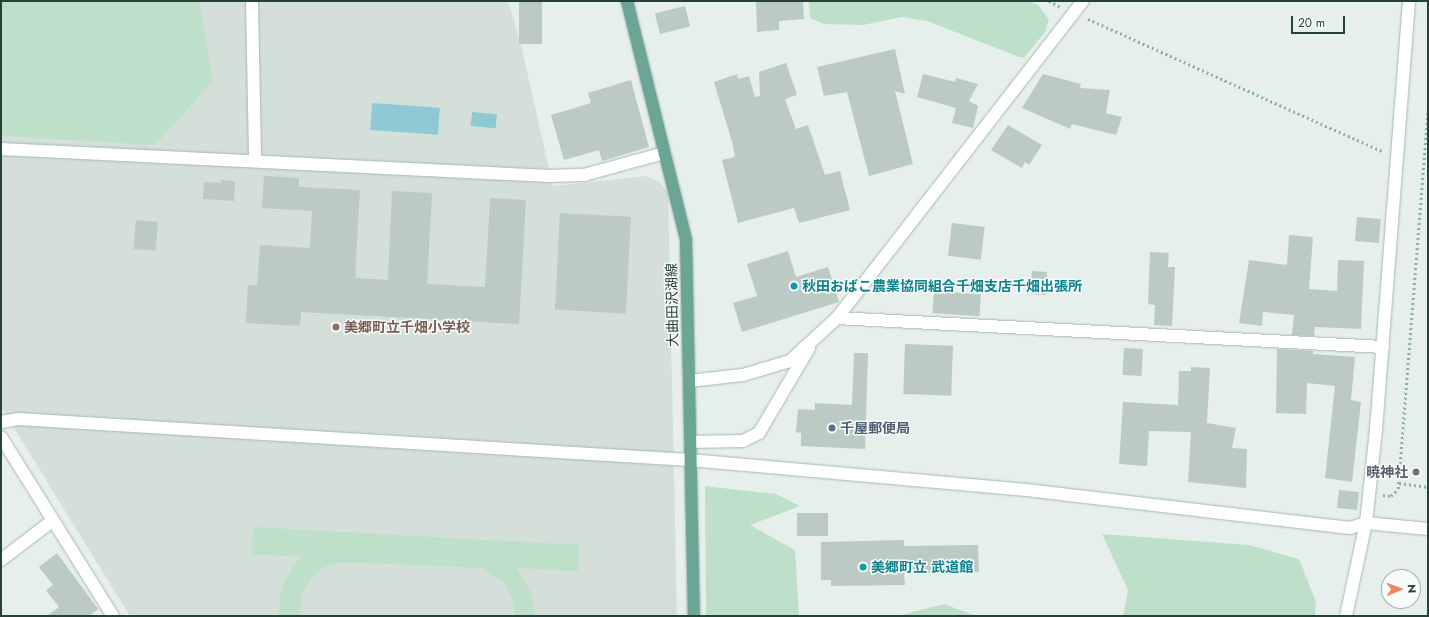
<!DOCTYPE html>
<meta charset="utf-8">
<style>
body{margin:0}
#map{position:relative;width:1429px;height:617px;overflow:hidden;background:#e6efeb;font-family:Jost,"Noto Sans JP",sans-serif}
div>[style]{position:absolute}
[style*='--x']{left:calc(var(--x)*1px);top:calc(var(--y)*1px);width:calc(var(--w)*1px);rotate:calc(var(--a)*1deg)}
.built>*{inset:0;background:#d4dfda}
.green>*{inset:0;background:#bfe0c8}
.water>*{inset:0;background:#8ec9d4;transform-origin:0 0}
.building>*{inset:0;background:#bbcac4;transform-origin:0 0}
.path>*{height:2.5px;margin-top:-1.25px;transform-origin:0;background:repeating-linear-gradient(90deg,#86b3a5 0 2px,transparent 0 5px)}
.roads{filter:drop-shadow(0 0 1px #a8b8b2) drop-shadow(0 0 1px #a8b8b2)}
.pedestrian>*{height:12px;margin:-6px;padding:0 6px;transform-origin:6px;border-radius:6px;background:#fff}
.minor>*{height:12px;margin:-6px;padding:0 6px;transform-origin:6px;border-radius:6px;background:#fff}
.tertiary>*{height:12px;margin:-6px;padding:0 6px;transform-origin:6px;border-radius:6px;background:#fff}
.primary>*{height:12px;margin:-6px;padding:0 6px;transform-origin:6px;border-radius:6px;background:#6aa596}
.dots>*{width:11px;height:11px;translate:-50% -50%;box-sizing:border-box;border:2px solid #f7fbf9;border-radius:50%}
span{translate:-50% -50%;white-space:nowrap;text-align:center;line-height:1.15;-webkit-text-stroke:3px #f7fbf9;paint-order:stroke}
.culture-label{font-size:14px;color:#0d838f;font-weight:700}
.left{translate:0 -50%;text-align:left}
.street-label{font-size:14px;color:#24423a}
.education-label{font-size:14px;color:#785e54;font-weight:700}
.service-label{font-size:14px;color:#4e5e75;font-weight:700}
.worship-label{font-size:14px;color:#5b616d;font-weight:700}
.right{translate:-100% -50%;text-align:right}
.frame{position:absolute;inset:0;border:2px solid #24423a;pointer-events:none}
.north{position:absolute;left:1381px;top:569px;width:40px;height:40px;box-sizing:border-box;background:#f7fbf9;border:1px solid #a3b1ad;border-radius:50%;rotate:88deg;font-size:11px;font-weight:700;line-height:16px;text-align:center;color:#24423a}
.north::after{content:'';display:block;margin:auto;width:14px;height:18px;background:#f4845f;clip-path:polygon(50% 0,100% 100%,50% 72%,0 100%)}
.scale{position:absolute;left:1291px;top:16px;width:54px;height:18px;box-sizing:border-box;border:2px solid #24423a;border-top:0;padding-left:5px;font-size:12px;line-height:14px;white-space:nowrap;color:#24423a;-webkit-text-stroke:3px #f7fbf9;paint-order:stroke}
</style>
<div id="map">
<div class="built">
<i style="clip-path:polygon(1px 1px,508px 1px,520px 41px,553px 186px,647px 176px,659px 182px,668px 192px,677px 616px,130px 616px,1px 407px)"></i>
</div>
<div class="green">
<i style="clip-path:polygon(1px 1px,199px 1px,213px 81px,155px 145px,1px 136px)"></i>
<i style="clip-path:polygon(809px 1px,1028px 1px,1038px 5px,1049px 20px,1045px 32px,1025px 57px,1019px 57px,927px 21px,902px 17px,863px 25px,824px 24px,810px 18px)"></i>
<i style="clip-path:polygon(705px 486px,776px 494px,800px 506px,750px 525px,795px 550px,799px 616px,706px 616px)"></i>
<i style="clip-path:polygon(253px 527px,579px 545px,578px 571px,517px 568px,531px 593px,535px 616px,515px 616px,513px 599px,504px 583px,481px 568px,342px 562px,324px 567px,310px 580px,301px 597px,300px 616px,279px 616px,280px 595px,284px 582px,300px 557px,252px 554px)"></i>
<i style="clip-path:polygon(1102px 534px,1249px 545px,1299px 559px,1316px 602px,1315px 616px,1123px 616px,1128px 590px)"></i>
<i style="clip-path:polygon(944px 604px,976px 616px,897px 616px)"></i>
</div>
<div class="water">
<i style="left:372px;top:103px;width:68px;height:27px;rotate:4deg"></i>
<i style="left:472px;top:112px;width:25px;height:14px;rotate:5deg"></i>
</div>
<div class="building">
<i style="left:519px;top:1px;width:23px;height:43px"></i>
<i style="clip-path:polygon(756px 1px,803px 1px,804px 19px,779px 21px,779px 30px,757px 32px)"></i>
<i style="left:685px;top:6px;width:21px;height:31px;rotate:76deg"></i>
<i style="clip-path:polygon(895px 49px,905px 94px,895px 91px,913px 164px,869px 176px,847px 92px,824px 96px,817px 67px)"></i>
<i style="clip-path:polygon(786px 63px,797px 95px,785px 99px,796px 129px,808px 125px,825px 175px,840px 171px,850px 210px,799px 223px,794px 208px,738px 223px,722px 160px,735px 157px,733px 145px,714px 82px,737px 74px,738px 79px,749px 76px,755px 97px,760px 96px,759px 72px)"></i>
<i style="clip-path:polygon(923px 74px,955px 82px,956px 78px,978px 84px,969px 101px,978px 106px,973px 128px,952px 123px,956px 108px,917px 97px)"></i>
<i style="clip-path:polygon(1043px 74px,1081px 84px,1080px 88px,1110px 90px,1106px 113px,1122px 117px,1116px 135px,1072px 124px,1070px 129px,1022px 108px)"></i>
<i style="clip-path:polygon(631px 80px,649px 147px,602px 161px,599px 150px,564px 160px,551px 115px,591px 103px,588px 93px)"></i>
<i style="clip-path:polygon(1008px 125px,1042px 145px,1029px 165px,1025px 162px,1022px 168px,991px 150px)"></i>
<i style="clip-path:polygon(264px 176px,299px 178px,299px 187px,360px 190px,355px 278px,388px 280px,392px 191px,432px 193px,427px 284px,485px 287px,490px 198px,526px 200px,519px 324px,301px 312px,300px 326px,246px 323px,248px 285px,257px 286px,260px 245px,310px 248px,312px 211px,262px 208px)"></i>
<i style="clip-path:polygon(221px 180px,235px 181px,234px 201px,203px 199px,204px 182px,221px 183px)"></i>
<i style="left:560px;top:213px;width:71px;height:97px;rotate:3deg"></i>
<i style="left:1357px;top:217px;width:24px;height:24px;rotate:5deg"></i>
<i style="left:136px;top:220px;width:22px;height:29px;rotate:5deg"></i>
<i style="left:952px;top:223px;width:33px;height:33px;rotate:7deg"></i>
<i style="clip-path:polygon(1289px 235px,1313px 237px,1309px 289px,1337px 291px,1338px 260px,1364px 261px,1361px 329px,1315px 327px,1314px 336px,1292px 335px,1294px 315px,1263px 312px,1262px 326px,1239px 323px,1249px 260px,1287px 265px)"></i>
<i style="clip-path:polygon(788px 251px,796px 277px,828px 267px,839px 302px,742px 332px,733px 303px,757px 296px,747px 264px)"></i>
<i style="clip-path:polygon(1150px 252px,1169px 253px,1168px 267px,1175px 267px,1172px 326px,1154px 325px,1155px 305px,1148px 304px)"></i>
<i style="left:1032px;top:271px;width:15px;height:23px;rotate:4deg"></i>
<i style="left:934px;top:291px;width:47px;height:22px;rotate:4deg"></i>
<i style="left:905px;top:344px;width:48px;height:50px;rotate:2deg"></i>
<i style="left:1124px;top:348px;width:19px;height:27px;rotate:3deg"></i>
<i style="clip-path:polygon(1277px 349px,1313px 351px,1313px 354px,1355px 357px,1351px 400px,1361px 402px,1352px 482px,1325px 478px,1335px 386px,1307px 383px,1306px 414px,1276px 413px)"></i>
<i style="clip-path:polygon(854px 353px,868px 353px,865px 449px,801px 446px,801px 433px,796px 432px,798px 409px,815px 410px,815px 403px,852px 405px)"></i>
<i style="clip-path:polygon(1191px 367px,1210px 368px,1207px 423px,1236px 428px,1232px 448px,1247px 449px,1246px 488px,1188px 482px,1191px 432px,1149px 431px,1147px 466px,1119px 464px,1123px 402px,1178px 405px,1179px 371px,1191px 371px)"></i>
<i style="left:1339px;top:490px;width:20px;height:18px;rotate:6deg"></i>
<i style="left:828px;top:513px;width:23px;height:31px;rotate:90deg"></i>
<i style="clip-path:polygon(904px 540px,904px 546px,978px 545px,979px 572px,904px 573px,905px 585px,831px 586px,831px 580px,821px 580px,821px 542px)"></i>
<i style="clip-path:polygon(57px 553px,98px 609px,89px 616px,47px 616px,59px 607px,46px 590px,53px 585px,39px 567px)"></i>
</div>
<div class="path">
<i style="--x:1049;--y:1;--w:13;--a:27"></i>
<i style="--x:1088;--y:19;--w:322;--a:24.2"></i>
<i style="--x:1399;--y:483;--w:29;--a:8"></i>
<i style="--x:1383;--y:495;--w:8;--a:7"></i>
<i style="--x:1391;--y:496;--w:10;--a:-45"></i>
<i style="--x:1398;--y:489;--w:381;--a:-85.5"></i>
</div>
<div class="roads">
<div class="pedestrian">
<i style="--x:1;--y:422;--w:17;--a:-10"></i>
<i style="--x:18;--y:419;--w:673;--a:3.49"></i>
<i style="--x:690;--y:460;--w:346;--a:5.1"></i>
<i style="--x:1035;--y:491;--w:317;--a:6.7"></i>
<i style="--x:1350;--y:528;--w:17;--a:-17"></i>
</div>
<div class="minor">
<i style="--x:252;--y:1;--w:160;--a:88.9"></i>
<i style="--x:1;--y:149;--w:550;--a:2.82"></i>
<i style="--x:550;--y:176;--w:34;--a:-2"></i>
<i style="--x:584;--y:175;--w:83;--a:-15.4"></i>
<i style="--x:837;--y:318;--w:547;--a:3.04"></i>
<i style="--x:689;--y:381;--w:54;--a:-6.3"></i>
<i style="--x:743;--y:375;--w:49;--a:-16.6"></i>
<i style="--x:790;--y:361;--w:64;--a:-42.5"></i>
<i style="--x:837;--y:318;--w:401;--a:-52.2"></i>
<i style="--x:1;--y:437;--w:211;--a:58"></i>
<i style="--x:690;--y:442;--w:53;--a:-1.1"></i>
<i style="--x:743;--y:441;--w:18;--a:-27"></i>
<i style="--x:759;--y:433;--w:99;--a:-59.5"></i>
<i style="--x:1;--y:560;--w:64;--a:-37.4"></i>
<i style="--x:1346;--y:616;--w:95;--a:-77.9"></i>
<i style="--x:1366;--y:523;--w:94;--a:-83.9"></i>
<i style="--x:1376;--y:430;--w:430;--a:-85.6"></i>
</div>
<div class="tertiary">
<i style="--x:1366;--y:523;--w:62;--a:5.5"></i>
</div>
<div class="primary">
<i style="--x:627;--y:1;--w:246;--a:76.1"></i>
<i style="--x:686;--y:240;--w:376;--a:88.8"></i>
</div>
</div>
<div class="dots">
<i style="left:794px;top:286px;background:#0f9aa8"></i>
<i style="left:336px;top:327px;background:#8d6e63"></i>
<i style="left:832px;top:428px;background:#5c6f8a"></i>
<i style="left:1416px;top:472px;background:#6b7280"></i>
<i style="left:863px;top:567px;background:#0f9aa8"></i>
</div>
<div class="culture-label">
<span class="left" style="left:802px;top:286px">秋田おばこ農業協同組合千畑支店千畑出張所</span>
<span class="left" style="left:871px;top:567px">美郷町立 武道館</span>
</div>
<div class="street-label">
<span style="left:672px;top:305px;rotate:-91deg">大曲田沢湖線</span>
</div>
<div class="education-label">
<span class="left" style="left:344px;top:327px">美郷町立千畑小学校</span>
</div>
<div class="service-label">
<span class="left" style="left:840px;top:428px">千屋郵便局</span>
</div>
<div class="worship-label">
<span class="right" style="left:1408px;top:472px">暁神社</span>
</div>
<div class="frame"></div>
<div class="north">N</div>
<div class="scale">20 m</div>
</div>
